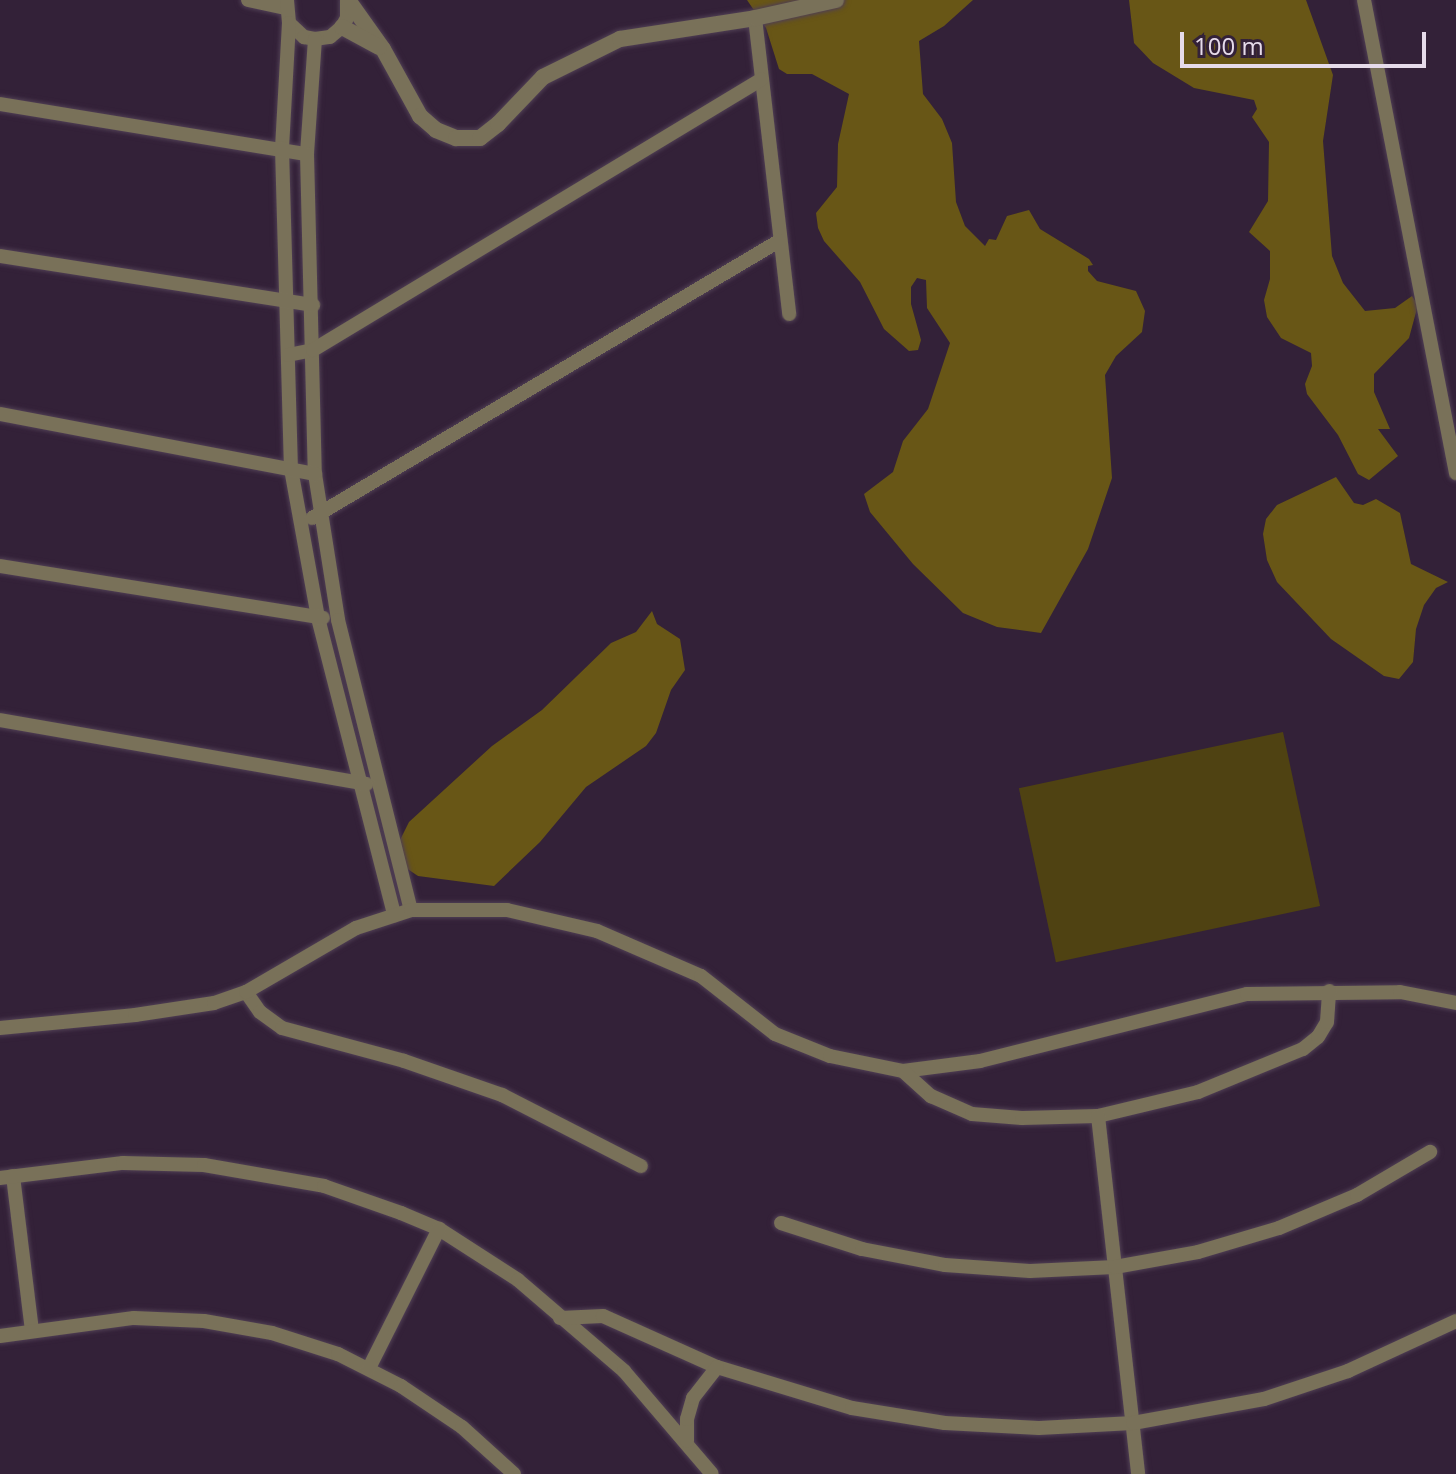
<!DOCTYPE html>
<style>
body{margin:0}
#map{position:relative;width:1456px;height:1474px;overflow:hidden;background:#332138;font-family:"Open Sans",sans-serif}
div>[style]{position:absolute}
[style*='--x']{left:calc(var(--x)*1px);top:calc(var(--y)*1px);width:calc(var(--w)*1px);rotate:calc(var(--a)*1deg)}
.green>*{inset:0;background:#4f4212;transform-origin:0 0}
.forest>*{inset:0;background:#685616}
.roads{filter:drop-shadow(0 0 2px #503f54) drop-shadow(0 0 2px #503f54)}
.minor>*{height:14px;margin:-7px;padding:0 7px;transform-origin:7px;border-radius:7px;background:#797159}
.tertiary>*{height:16px;margin:-8px;padding:0 8px;transform-origin:8px;border-radius:8px;background:#797159}
span{translate:-50% -50%;white-space:nowrap;text-align:center;line-height:1.15;-webkit-text-stroke:6px #332138;paint-order:stroke}
.scale{position:absolute;left:1180px;top:32px;width:246px;height:36px;box-sizing:border-box;border:4px solid #e6dbea;border-top:0;padding-left:10px;font-size:24px;line-height:28px;white-space:nowrap;color:#e6dbea;-webkit-text-stroke:6px #332138;paint-order:stroke}
</style>
<div id="map">
<div class="green">
<i style="left:1283px;top:732px;width:178px;height:270px;rotate:78deg"></i>
</div>
<div class="forest">
<i style="clip-path:polygon(747px 0,973px 0,944px 26px,919px 41px,923px 94px,942px 119px,952px 143px,956px 202px,965px 226px,985px 246px,989px 239px,996px 240px,1007px 216px,1029px 210px,1040px 229px,1089px 259px,1093px 265px,1088px 266px,1088px 271px,1097px 281px,1136px 291px,1145px 311px,1142px 332px,1116px 356px,1105px 375px,1112px 478px,1088px 549px,1041px 633px,997px 627px,963px 613px,913px 564px,870px 512px,864px 494px,893px 472px,903px 441px,928px 409px,950px 343px,927px 308px,926px 280px,917px 278px,911px 287px,911px 304px,921px 340px,918px 350px,909px 351px,884px 329px,860px 282px,824px 241px,818px 228px,816px 213px,837px 187px,838px 144px,849px 94px,812px 74px,787px 74px,779px 69px,766px 28px)"></i>
<i style="clip-path:polygon(1129px 0,1306px 0,1333px 75px,1323px 141px,1332px 256px,1343px 283px,1365px 311px,1395px 308px,1412px 296px,1418px 305px,1409px 338px,1374px 374px,1374px 392px,1390px 429px,1378px 429px,1398px 456px,1369px 480px,1358px 474px,1338px 435px,1307px 394px,1305px 384px,1312px 366px,1311px 353px,1281px 338px,1267px 317px,1264px 300px,1270px 279px,1270px 251px,1249px 232px,1268px 201px,1269px 142px,1252px 117px,1257px 109px,1254px 100px,1194px 88px,1153px 63px,1134px 43px)"></i>
<i style="clip-path:polygon(1336px 477px,1354px 503px,1363px 505px,1376px 499px,1400px 513px,1411px 564px,1448px 582px,1436px 588px,1424px 605px,1416px 629px,1413px 662px,1399px 679px,1384px 676px,1331px 639px,1277px 582px,1267px 560px,1263px 534px,1266px 519px,1277px 505px)"></i>
<i style="clip-path:polygon(652px 611px,657px 624px,680px 639px,685px 670px,671px 690px,656px 733px,646px 746px,586px 787px,540px 842px,494px 886px,418px 876px,391px 858px,409px 822px,492px 746px,542px 710px,611px 643px,636px 632px)"></i>
</div>
<div class="roads">
<div class="minor">
<i style="--x:248;--y:0;--w:39;--a:12"></i>
<i style="--x:287;--y:0;--w:23;--a:85"></i>
<i style="--x:289;--y:23;--w:21;--a:43"></i>
<i style="--x:304;--y:37;--w:11;--a:10"></i>
<i style="--x:315;--y:39;--w:15;--a:-8"></i>
<i style="--x:330;--y:37;--w:16;--a:-40"></i>
<i style="--x:342;--y:27;--w:10;--a:-61"></i>
<i style="--x:347;--y:18;--w:18;--a:-90"></i>
<i style="--x:1364;--y:0;--w:482;--a:79"></i>
<i style="--x:755;--y:18;--w:298;--a:83.4"></i>
<i style="--x:289;--y:23;--w:125;--a:93.2"></i>
<i style="--x:282;--y:148;--w:321;--a:88.4"></i>
<i style="--x:291;--y:469;--w:151;--a:79.7"></i>
<i style="--x:318;--y:618;--w:307;--a:75.6"></i>
<i style="--x:315;--y:39;--w:115;--a:94"></i>
<i style="--x:307;--y:154;--w:320;--a:88.6"></i>
<i style="--x:315;--y:474;--w:148;--a:81"></i>
<i style="--x:338;--y:620;--w:299;--a:75.9"></i>
<i style="--x:0;--y:104;--w:311;--a:9.3"></i>
<i style="--x:0;--y:256;--w:317;--a:8.9"></i>
<i style="--x:288;--y:355;--w:25;--a:-11"></i>
<i style="--x:313;--y:350;--w:524;--a:-31.11"></i>
<i style="--x:0;--y:414;--w:321;--a:10.8"></i>
<i style="--x:312;--y:518;--w:543;--a:-30.67"></i>
<i style="--x:0;--y:566;--w:327;--a:9.1"></i>
<i style="--x:0;--y:720;--w:372;--a:9.9"></i>
<i style="--x:246;--y:992;--w:24;--a:55"></i>
<i style="--x:260;--y:1012;--w:27;--a:36"></i>
<i style="--x:282;--y:1028;--w:126;--a:15.1"></i>
<i style="--x:404;--y:1061;--w:104;--a:19.1"></i>
<i style="--x:502;--y:1095;--w:156;--a:27.1"></i>
<i style="--x:0;--y:1028;--w:136;--a:-5.5"></i>
<i style="--x:135;--y:1015;--w:80;--a:-8.6"></i>
<i style="--x:214;--y:1003;--w:34;--a:-19"></i>
<i style="--x:246;--y:992;--w:127;--a:-30.2"></i>
<i style="--x:356;--y:928;--w:58;--a:-18.1"></i>
<i style="--x:411;--y:910;--w:96;--a:0"></i>
<i style="--x:507;--y:910;--w:92;--a:13.1"></i>
<i style="--x:597;--y:931;--w:113;--a:23.4"></i>
<i style="--x:701;--y:976;--w:94;--a:38.1"></i>
<i style="--x:775;--y:1034;--w:59;--a:21.8"></i>
<i style="--x:830;--y:1056;--w:75;--a:11.6"></i>
<i style="--x:903;--y:1071;--w:78;--a:-7.4"></i>
<i style="--x:980;--y:1061;--w:275;--a:-14.1"></i>
<i style="--x:1247;--y:994;--w:153;--a:-0.7"></i>
<i style="--x:1400;--y:992;--w:57;--a:11.1"></i>
<i style="--x:903;--y:1071;--w:38;--a:42"></i>
<i style="--x:931;--y:1096;--w:45;--a:23.7"></i>
<i style="--x:972;--y:1114;--w:50;--a:4.6"></i>
<i style="--x:1022;--y:1118;--w:76;--a:-1.5"></i>
<i style="--x:1098;--y:1116;--w:103;--a:-13.5"></i>
<i style="--x:1198;--y:1092;--w:113;--a:-22.3"></i>
<i style="--x:1303;--y:1049;--w:19;--a:-39"></i>
<i style="--x:1318;--y:1037;--w:17;--a:-59"></i>
<i style="--x:1327;--y:1022;--w:31;--a:-86"></i>
<i style="--x:1098;--y:1116;--w:360;--a:83.6"></i>
<i style="--x:13;--y:1176;--w:156;--a:83"></i>
<i style="--x:0;--y:1178;--w:124;--a:-7"></i>
<i style="--x:123;--y:1163;--w:81;--a:1.4"></i>
<i style="--x:204;--y:1165;--w:122;--a:9.9"></i>
<i style="--x:324;--y:1186;--w:82;--a:19.3"></i>
<i style="--x:401;--y:1213;--w:41;--a:22.8"></i>
<i style="--x:439;--y:1229;--w:94;--a:32.8"></i>
<i style="--x:518;--y:1280;--w:140;--a:40.6"></i>
<i style="--x:624;--y:1371;--w:135;--a:49.5"></i>
<i style="--x:781;--y:1223;--w:85;--a:17.8"></i>
<i style="--x:862;--y:1249;--w:85;--a:10.9"></i>
<i style="--x:945;--y:1265;--w:85;--a:4"></i>
<i style="--x:1030;--y:1271;--w:85;--a:-2.7"></i>
<i style="--x:1115;--y:1267;--w:84;--a:-10.2"></i>
<i style="--x:1198;--y:1252;--w:84;--a:-16.5"></i>
<i style="--x:1279;--y:1228;--w:85;--a:-22.9"></i>
<i style="--x:1357;--y:1195;--w:85;--a:-30.5"></i>
<i style="--x:560;--y:1318;--w:43;--a:-2.7"></i>
<i style="--x:603;--y:1316;--w:125;--a:24.1"></i>
<i style="--x:717;--y:1367;--w:141;--a:16.9"></i>
<i style="--x:852;--y:1408;--w:94;--a:9.2"></i>
<i style="--x:945;--y:1423;--w:94;--a:3"></i>
<i style="--x:1039;--y:1428;--w:94;--a:-3"></i>
<i style="--x:1133;--y:1423;--w:133;--a:-10.4"></i>
<i style="--x:1264;--y:1399;--w:89;--a:-18.4"></i>
<i style="--x:1348;--y:1371;--w:119;--a:-24.8"></i>
<i style="--x:0;--y:1336;--w:135;--a:-7.7"></i>
<i style="--x:134;--y:1318;--w:70;--a:2.5"></i>
<i style="--x:204;--y:1321;--w:69;--a:10"></i>
<i style="--x:272;--y:1333;--w:69;--a:17.7"></i>
<i style="--x:338;--y:1354;--w:71;--a:26.9"></i>
<i style="--x:401;--y:1386;--w:73;--a:33.9"></i>
<i style="--x:462;--y:1427;--w:70;--a:42.1"></i>
<i style="--x:369;--y:1368;--w:156;--a:-63.3"></i>
<i style="--x:687;--y:1441;--w:22;--a:-90"></i>
<i style="--x:687;--y:1419;--w:22;--a:-74"></i>
<i style="--x:693;--y:1398;--w:39;--a:-52"></i>
</div>
<div class="tertiary">
<i style="--x:348;--y:0;--w:60;--a:54.5"></i>
<i style="--x:383;--y:49;--w:77;--a:61.1"></i>
<i style="--x:420;--y:116;--w:21;--a:41"></i>
<i style="--x:436;--y:130;--w:22;--a:22"></i>
<i style="--x:456;--y:138;--w:24;--a:0"></i>
<i style="--x:480;--y:138;--w:23;--a:-38"></i>
<i style="--x:498;--y:124;--w:65;--a:-46.2"></i>
<i style="--x:543;--y:77;--w:86;--a:-26.3"></i>
<i style="--x:620;--y:39;--w:137;--a:-8.8"></i>
<i style="--x:755;--y:18;--w:83;--a:-12.5"></i>
<i style="--x:342;--y:27;--w:42;--a:28.4"></i>
</div>
</div>
<div class="scale">100 m</div>
</div>
